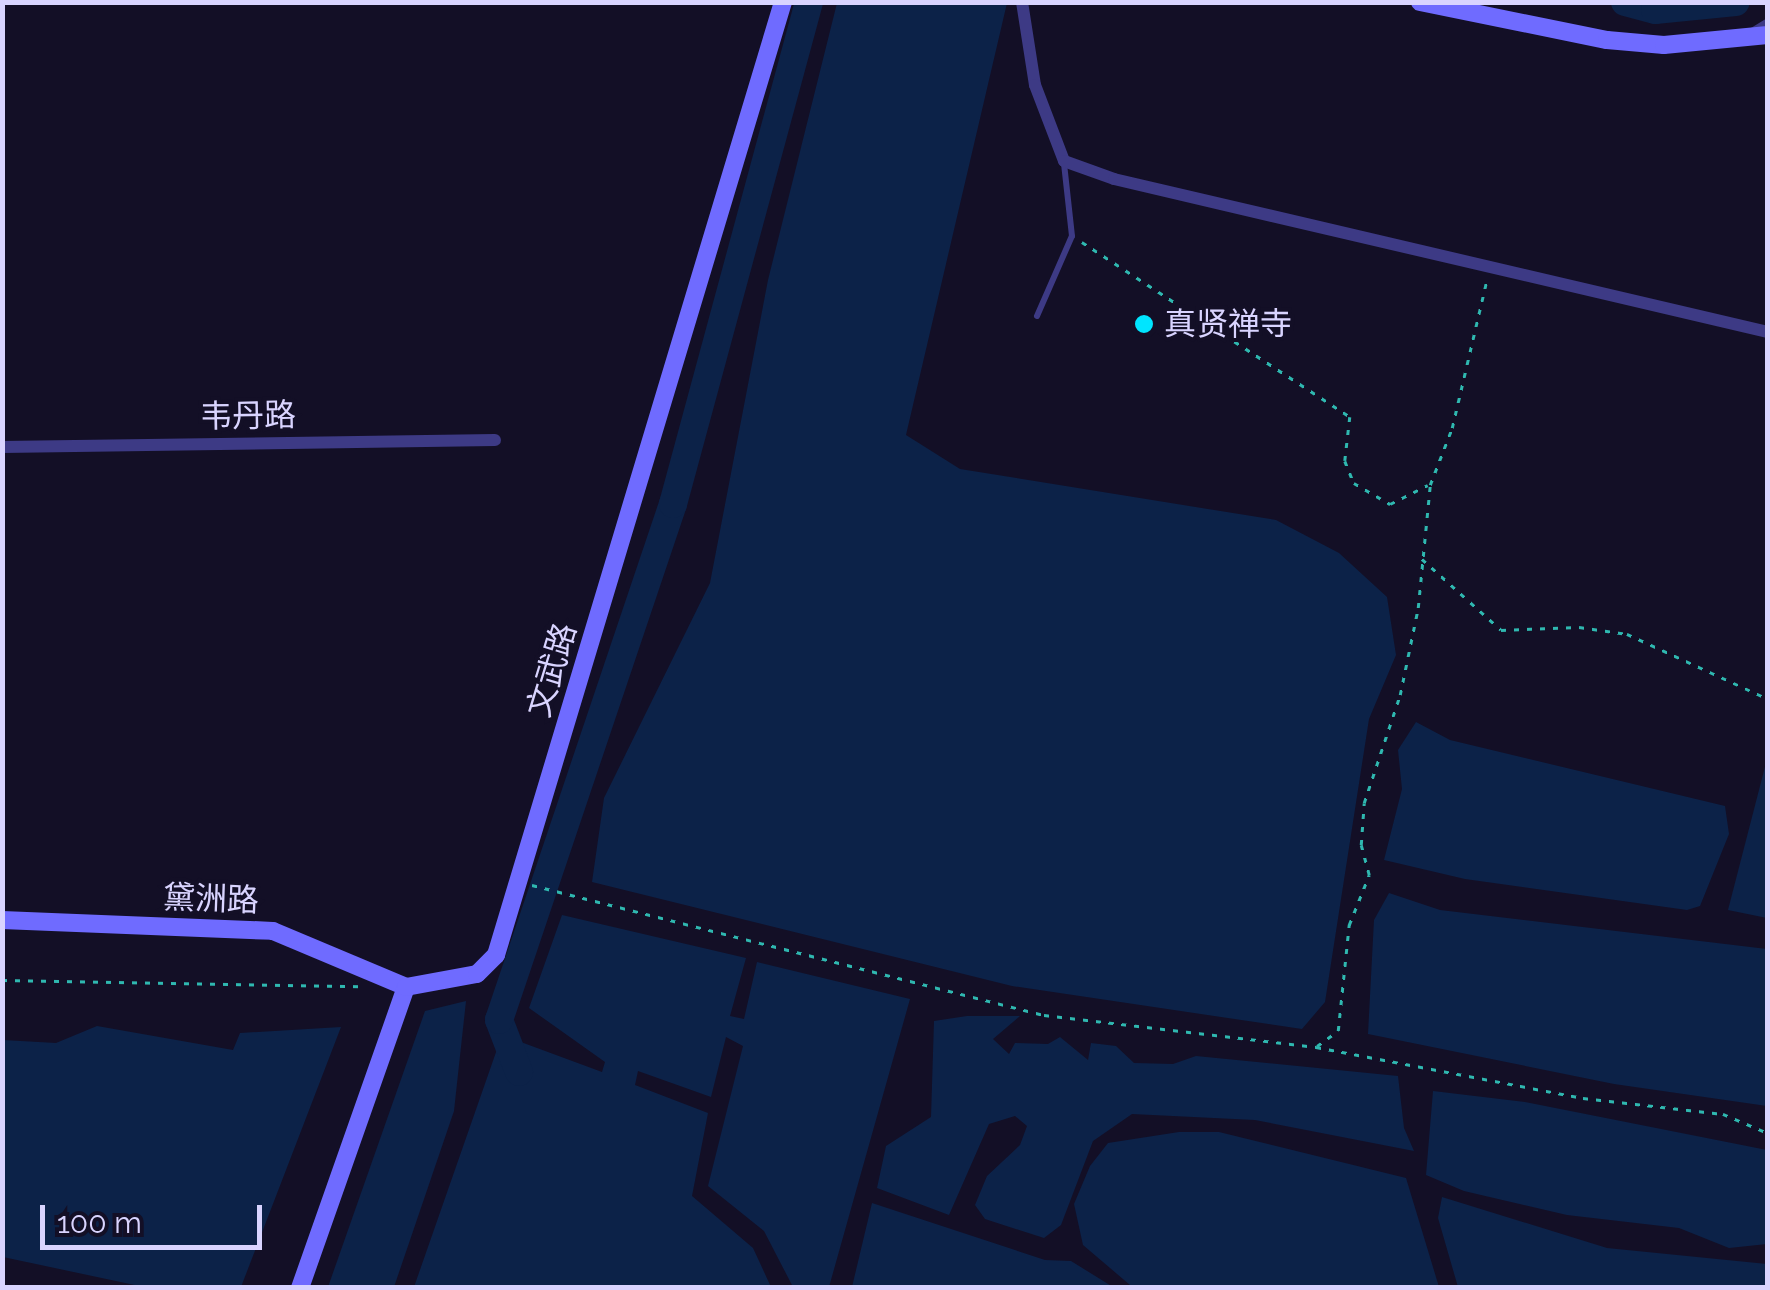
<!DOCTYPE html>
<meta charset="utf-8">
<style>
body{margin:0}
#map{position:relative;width:1770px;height:1290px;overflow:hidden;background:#130f26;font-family:Raleway,"Noto Sans SC",sans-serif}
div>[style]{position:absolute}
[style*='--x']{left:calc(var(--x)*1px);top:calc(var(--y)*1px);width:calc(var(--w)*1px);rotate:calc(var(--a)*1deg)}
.water>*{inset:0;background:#0c2248}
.river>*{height:28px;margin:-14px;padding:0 14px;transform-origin:14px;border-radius:14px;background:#0c2248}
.path>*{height:2.5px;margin-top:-1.25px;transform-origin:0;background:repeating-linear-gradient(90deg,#2fb8b0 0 5px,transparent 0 13px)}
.lane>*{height:6px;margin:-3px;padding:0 3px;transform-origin:3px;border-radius:3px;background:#3d3a85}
.street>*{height:12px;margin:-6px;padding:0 6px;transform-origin:6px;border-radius:6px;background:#3d3a85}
.secondary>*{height:18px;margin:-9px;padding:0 9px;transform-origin:9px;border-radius:9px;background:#6f6bff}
.dots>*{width:28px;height:28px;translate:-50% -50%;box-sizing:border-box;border:5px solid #130f26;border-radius:50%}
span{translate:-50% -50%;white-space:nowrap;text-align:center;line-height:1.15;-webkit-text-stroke:8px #130f26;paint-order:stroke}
.poi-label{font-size:32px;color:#d9d4ff}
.left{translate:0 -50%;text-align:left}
.street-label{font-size:32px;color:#d9d4ff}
.frame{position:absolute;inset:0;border:5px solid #d9d4ff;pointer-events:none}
.scale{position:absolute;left:40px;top:1205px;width:222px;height:45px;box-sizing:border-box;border:5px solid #d9d4ff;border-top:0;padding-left:12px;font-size:30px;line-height:35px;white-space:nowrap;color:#d9d4ff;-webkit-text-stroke:8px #130f26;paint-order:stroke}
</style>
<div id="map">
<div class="water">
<i style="clip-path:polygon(837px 3px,1007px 3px,906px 435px,960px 469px,1276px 520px,1339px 553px,1387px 597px,1396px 655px,1369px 719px,1325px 1002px,1302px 1029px,1012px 986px,592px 882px,604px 798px,710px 583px,768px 280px)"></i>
<i style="clip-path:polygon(1416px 722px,1450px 740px,1725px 806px,1729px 834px,1700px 906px,1687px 910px,1465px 879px,1384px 860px,1402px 789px,1398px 750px)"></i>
<i style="clip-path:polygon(1767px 759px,1767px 918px,1728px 910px)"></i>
<i style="clip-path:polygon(1389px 893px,1440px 910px,1767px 949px,1767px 1106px,1614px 1084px,1368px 1034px,1374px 920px)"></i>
<i style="clip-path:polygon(562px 915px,746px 958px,730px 1016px,744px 1019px,757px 962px,910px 999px,829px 1287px,793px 1287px,764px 1231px,708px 1186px,743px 1046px,726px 1037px,711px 1097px,638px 1071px,635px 1085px,708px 1113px,692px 1196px,753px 1248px,771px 1287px,414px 1287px,502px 1035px,602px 1072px,605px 1062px,529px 1008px)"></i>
<i style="clip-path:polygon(466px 1001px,454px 1111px,394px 1287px,328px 1287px,425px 1011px)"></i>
<i style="clip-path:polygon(967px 1016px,1020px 1016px,993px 1039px,1009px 1054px,1015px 1043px,1048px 1044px,1060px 1037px,1088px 1060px,1091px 1043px,1116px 1046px,1134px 1063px,1173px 1064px,1196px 1056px,1398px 1076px,1404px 1128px,1414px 1151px,1255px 1120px,1132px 1114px,1093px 1141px,1061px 1225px,1044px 1238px,985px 1219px,975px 1205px,987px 1176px,1020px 1145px,1027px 1126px,1015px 1116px,989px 1124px,949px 1215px,877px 1188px,886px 1146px,931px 1117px,934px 1021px)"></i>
<i style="clip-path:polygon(97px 1026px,233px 1050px,240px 1033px,341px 1027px,241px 1287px,144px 1287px,3px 1257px,3px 1040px,56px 1043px)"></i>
<i style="clip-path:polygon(1433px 1091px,1525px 1102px,1767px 1150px,1767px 1244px,1729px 1248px,1679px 1228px,1567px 1215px,1464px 1191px,1426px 1175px)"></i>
<i style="clip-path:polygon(1179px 1132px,1219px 1132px,1406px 1178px,1439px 1287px,1130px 1285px,1083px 1245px,1074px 1204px,1090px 1166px,1108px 1143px)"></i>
<i style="clip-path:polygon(1442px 1197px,1607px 1248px,1767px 1264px,1767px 1287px,1458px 1287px,1438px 1218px)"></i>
<i style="clip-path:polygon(872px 1203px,1045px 1260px,1071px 1261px,1113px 1287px,852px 1287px)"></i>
</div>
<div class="river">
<i style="--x:1625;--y:2;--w:31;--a:15"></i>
<i style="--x:1655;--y:10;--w:81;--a:-5.6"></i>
<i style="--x:519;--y:1072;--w:56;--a:-111"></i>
<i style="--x:499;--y:1020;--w:545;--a:-71.37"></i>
<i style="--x:673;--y:504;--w:520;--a:-74.84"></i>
</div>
<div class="path">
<i style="--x:1082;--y:242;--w:320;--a:33.1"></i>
<i style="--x:1350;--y:417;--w:44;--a:96.5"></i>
<i style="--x:1345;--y:461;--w:24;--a:68"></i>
<i style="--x:1354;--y:483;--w:42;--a:30.3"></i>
<i style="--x:1390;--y:504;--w:42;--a:-26.6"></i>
<i style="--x:1422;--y:559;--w:106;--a:41.9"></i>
<i style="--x:1501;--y:630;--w:78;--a:-2.2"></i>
<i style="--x:1579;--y:627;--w:49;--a:8.3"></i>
<i style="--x:1627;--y:634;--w:155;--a:24.7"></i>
<i style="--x:532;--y:885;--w:528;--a:14.25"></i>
<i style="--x:1044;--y:1015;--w:274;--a:6.7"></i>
<i style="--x:1316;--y:1047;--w:272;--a:10.8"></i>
<i style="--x:1583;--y:1098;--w:141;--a:6.5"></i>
<i style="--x:1723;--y:1114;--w:49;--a:22.9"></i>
<i style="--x:2;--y:980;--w:358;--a:1"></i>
<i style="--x:1317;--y:1046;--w:26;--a:-36"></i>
<i style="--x:1338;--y:1031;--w:107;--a:-84.1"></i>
<i style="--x:1349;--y:925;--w:54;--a:-68.2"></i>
<i style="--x:1369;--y:875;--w:31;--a:-105"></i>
<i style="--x:1361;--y:845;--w:42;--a:-85.9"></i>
<i style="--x:1364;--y:803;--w:114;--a:-71.6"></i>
<i style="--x:1400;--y:695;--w:89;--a:-78.3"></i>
<i style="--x:1418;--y:608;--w:124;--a:-84.4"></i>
<i style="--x:1430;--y:485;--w:61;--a:-68.9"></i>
<i style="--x:1452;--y:428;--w:149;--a:-76.8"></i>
</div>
<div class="lane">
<i style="--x:1750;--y:32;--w:21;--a:-31"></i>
<i style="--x:1037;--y:316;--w:87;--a:-66.4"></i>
<i style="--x:1072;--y:236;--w:73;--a:-96.3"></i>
</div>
<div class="street">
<i style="--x:1022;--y:2;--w:84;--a:81.1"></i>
<i style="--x:1035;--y:85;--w:81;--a:69.1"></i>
<i style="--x:1064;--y:161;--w:53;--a:19.8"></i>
<i style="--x:1114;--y:179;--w:672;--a:13.17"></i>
<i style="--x:2;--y:447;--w:493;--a:-0.8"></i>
</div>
<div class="secondary">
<i style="--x:1420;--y:2;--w:191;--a:11.5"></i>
<i style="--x:1607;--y:40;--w:57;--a:5"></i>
<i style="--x:1664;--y:45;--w:104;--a:-5.5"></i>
<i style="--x:2;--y:920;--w:271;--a:2.3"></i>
<i style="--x:273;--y:931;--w:144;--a:22.8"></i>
<i style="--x:300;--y:1288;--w:319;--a:-70.6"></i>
<i style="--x:406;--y:987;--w:72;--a:-10.4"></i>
<i style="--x:477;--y:974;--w:27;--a:-45"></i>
<i style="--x:496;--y:955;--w:995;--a:-73.24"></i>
</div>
<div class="dots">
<i style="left:1144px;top:324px;background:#00e5ff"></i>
</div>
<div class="poi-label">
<span class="left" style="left:1164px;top:324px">真贤禅寺</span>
</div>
<div class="street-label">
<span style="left:248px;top:416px;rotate:-1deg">韦丹路</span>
<span style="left:552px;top:670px;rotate:-73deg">文武路</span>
<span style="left:211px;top:899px;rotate:2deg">黛洲路</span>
</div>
<div class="frame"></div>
<div class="scale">100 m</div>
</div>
